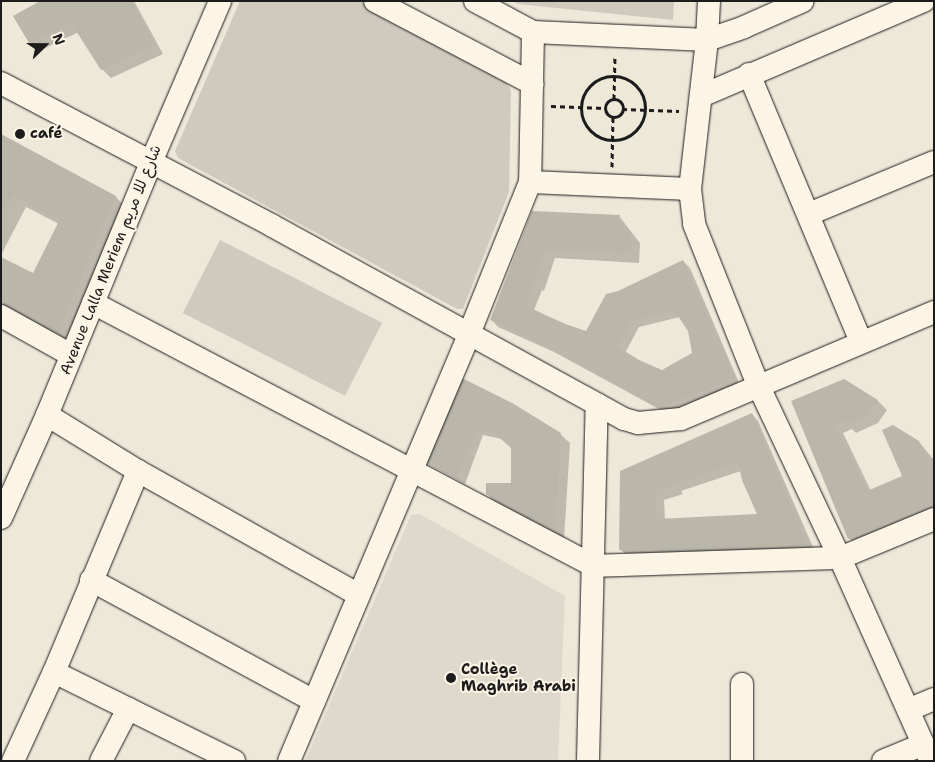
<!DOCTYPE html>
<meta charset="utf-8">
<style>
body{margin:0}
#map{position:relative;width:935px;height:762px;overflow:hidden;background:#eee8d9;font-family:"Shantell Sans","Playpen Sans Arabic",sans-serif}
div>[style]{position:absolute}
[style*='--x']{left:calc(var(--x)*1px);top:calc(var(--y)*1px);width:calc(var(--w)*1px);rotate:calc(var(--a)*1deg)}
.built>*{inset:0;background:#ded9cb}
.green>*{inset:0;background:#cfcabd;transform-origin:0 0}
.shadow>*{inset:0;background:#0003}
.building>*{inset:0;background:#bab6aa}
.path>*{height:3px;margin-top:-1.5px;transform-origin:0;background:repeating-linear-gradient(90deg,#1c1c1c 0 5px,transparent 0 9px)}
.path>.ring{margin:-1.5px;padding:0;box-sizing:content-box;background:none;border:3px solid #1c1c1c;border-radius:50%}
.roads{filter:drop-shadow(0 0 1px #1c1c1c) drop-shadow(0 0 1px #1c1c1c)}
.minor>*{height:22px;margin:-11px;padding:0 11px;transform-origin:11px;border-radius:11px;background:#fcf5e5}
.dots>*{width:14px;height:14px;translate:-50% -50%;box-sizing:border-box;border:2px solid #fcf5e5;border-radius:50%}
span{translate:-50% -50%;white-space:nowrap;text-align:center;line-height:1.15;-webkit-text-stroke:4px #fcf5e5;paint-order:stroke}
.poi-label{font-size:15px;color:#1c1c1c;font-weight:700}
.left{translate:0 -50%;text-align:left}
.street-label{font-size:15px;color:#1c1c1c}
.frame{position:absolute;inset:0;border:2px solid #1c1c1c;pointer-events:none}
.north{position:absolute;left:20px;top:20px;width:50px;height:50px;-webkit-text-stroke:4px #fcf5e5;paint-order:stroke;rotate:68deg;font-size:14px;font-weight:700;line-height:20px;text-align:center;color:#1c1c1c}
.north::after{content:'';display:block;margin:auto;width:18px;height:22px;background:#1c1c1c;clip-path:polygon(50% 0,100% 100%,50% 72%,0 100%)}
</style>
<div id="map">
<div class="built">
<i style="clip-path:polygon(420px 514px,565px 596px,558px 761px,305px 761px,411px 515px)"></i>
</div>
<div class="green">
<i style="clip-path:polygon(240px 1px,360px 1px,501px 77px,507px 82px,511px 91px,509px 192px,463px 309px,457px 309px,178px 158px,175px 151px)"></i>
<i style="clip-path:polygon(512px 1px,674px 1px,673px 20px,518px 4px)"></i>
<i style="left:220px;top:240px;width:182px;height:82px;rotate:27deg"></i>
</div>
<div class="shadow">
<i style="clip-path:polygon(43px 1px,134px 1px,163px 54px,111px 78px,102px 69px,79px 32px,39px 51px,30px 42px)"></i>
<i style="clip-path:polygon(1px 136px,116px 197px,128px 210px,69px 350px,1px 315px,33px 275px,59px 224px,26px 207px,1px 255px)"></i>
<i style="clip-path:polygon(evenodd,533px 213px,619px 216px,640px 243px,639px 263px,555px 258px,544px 291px,542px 290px,534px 310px,586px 333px,618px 292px,683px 261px,690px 268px,740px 385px,668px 414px,554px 352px,498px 327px,492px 320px,533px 213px,680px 317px,689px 330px,694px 354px,662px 371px,638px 361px,625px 353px,639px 327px,680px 317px)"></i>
<i style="clip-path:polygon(459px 378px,560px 434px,570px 443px,564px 540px,496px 503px,487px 494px,512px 484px,512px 448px,502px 439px,483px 435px,465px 484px,429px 465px,423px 458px)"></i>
<i style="clip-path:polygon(844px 380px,878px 401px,887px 410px,878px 423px,856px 433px,852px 429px,843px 433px,871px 491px,904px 477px,919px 442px,934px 460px,934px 514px,858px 547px,849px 538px,793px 401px)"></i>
<i style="clip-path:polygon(evenodd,752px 414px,758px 421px,816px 554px,629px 558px,620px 549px,621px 472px,752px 414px,741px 471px,759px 515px,665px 520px,664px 500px,683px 494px,681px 491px,741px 471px)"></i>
</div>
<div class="building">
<i style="clip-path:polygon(40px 1px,131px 1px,155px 45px,101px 70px,71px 23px,29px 43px,13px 16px)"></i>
<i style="clip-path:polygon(1px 134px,116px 196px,56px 338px,1px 310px,1px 257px,33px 273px,60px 219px,13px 195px,1px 217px)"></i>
<i style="clip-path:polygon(evenodd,532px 211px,620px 215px,618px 222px,624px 222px,624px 229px,631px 232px,631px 254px,546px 249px,527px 306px,559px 322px,586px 331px,606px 294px,618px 291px,683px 260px,735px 378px,660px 408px,545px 345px,490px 320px,532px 211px,674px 310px,688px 331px,692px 353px,662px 370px,639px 360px,618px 347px,632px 321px,674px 310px)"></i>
<i style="clip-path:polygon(458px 376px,512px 403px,561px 433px,555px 532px,486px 494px,486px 483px,511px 483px,511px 448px,494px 433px,477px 429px,458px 478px,421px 458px)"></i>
<i style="clip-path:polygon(844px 379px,878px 400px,869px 414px,846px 425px,844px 420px,835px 424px,867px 491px,902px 476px,882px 430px,893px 425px,919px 441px,929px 460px,934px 458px,934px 502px,848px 539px,791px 401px)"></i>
<i style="clip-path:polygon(evenodd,752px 413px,808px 546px,699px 552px,619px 550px,620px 471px,752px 413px,738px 463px,742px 480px,757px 514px,657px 519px,655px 491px,738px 463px)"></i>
</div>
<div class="path">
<i class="ring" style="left:581px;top:76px;width:61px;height:61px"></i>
<i style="--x:614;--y:99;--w:43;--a:-88.7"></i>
<i class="ring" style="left:605px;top:99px;width:15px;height:15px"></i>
<i style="--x:551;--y:106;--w:54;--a:2.1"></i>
<i style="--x:622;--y:109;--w:57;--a:2"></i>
<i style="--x:612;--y:167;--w:50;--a:-88.9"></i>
</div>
<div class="roads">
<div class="minor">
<i style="--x:375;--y:1;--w:178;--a:27.7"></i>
<i style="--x:475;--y:1;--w:66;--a:28.1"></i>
<i style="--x:533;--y:32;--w:174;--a:2.6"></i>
<i style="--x:707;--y:40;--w:39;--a:-19"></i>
<i style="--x:744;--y:27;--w:64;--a:-23.8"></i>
<i style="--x:709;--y:1;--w:39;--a:93"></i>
<i style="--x:707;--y:40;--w:150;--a:96.5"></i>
<i style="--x:690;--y:189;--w:35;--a:83"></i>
<i style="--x:694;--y:224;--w:175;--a:68.3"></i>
<i style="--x:759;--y:387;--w:189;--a:64.7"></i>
<i style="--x:840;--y:558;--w:222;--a:65.9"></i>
<i style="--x:533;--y:32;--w:150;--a:91.1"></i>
<i style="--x:530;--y:182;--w:160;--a:2.5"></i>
<i style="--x:749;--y:74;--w:290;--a:67.3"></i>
<i style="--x:1;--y:83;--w:305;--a:27.7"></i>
<i style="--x:271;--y:225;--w:403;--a:28.8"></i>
<i style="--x:624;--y:419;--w:15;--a:16"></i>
<i style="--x:638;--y:423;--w:43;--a:-5.3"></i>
<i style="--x:681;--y:419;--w:275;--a:-22.9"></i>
<i style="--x:701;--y:96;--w:242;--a:-23.1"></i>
<i style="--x:809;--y:214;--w:135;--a:-22.6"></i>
<i style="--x:93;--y:303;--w:566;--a:27.7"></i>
<i style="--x:594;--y:566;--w:246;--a:-1.9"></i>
<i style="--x:840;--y:558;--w:102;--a:-22.5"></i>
<i style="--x:1;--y:316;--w:80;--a:29.1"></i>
<i style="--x:138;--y:471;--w:253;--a:29.3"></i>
<i style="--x:1;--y:518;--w:113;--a:-65.9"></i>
<i style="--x:47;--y:415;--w:276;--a:-67.6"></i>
<i style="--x:152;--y:160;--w:173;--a:-66.8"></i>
<i style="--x:91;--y:580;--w:254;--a:28.5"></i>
<i style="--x:54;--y:672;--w:201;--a:26.3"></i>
<i style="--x:908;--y:710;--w:28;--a:-23"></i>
<i style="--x:13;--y:761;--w:98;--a:-65.3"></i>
<i style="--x:54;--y:672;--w:218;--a:-67.3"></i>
<i style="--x:138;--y:471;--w:107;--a:-148.4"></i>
<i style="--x:101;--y:761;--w:59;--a:-62.6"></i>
<i style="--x:289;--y:761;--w:463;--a:-67.1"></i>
<i style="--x:469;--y:334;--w:164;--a:-68.1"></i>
<i style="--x:588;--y:761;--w:357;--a:-88.6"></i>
<i style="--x:742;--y:761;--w:77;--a:-90"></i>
<i style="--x:883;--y:761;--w:44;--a:-22.5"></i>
</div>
</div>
<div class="dots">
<i style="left:20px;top:134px;background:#1c1c1c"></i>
<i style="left:451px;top:678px;background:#1c1c1c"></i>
</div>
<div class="poi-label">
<span class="left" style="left:30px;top:134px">café</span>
<span class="left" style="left:461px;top:678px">Collège<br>Maghrib Arabi</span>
</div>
<div class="street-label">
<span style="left:111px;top:260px;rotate:-68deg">Avenue Lalla Meriem شارع للا مريم</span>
</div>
<div class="frame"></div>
<div class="north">N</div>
</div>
